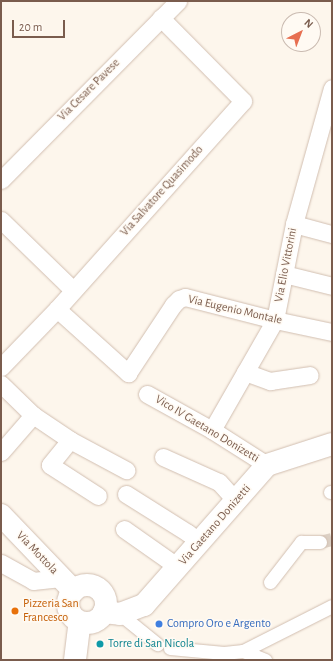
<!DOCTYPE html>
<style>
body{margin:0}
#map{position:relative;width:333px;height:661px;overflow:hidden;background:#fdf6ec;font-family:"Alegreya Sans",sans-serif}
div>[style]{position:absolute}
[style*='--x']{left:calc(var(--x)*1px);top:calc(var(--y)*1px);width:calc(var(--w)*1px);rotate:calc(var(--a)*1deg)}
.pedestrian-tunnel>*{height:13px;margin-top:-6.5px;transform-origin:0;background:repeating-linear-gradient(90deg,#dcd0c4 0 13px,transparent 0 19px)}
.roads{filter:drop-shadow(0 0 1px #d1beb0) drop-shadow(0 0 1px #d1beb0)}
.pedestrian>*{height:13px;margin:-6.5px;padding:0 6.5px;transform-origin:6.5px;border-radius:6.5px;background:#fff}
.minor>*{height:17px;margin:-8.5px;padding:0 8.5px;transform-origin:8.5px;border-radius:8.5px;background:#fff}
.tertiary>*{height:22px;margin:-11px;padding:0 11px;transform-origin:11px;border-radius:11px;background:#fff}
.tertiary>.ring{margin:-11px;padding:0;box-sizing:content-box;background:none;border:22px solid #fff;border-radius:50%}
.dots>*{width:11px;height:11px;translate:-50% -50%;box-sizing:border-box;border:2px solid #fffaf3;border-radius:50%}
span{translate:-50% -50%;white-space:nowrap;text-align:center;line-height:1.15;-webkit-text-stroke:3px #fffaf3;paint-order:stroke}
.street-label{font-size:12px;color:#7a5c4d}
.food-label{font-size:12px;color:#c56008}
.left{translate:0 -50%;text-align:left}
.shop-label{font-size:12px;color:#366cbe}
.culture-label{font-size:12px;color:#0d838f}
.frame{position:absolute;inset:0;border:2px solid #7a5c4d;pointer-events:none}
.north{position:absolute;left:281px;top:12px;width:40px;height:40px;box-sizing:border-box;background:#fffaf3;border:1px solid #cabbb1;border-radius:50%;rotate:42deg;font-size:11px;font-weight:700;line-height:16px;text-align:center;color:#7a5c4d}
.north::after{content:'';display:block;margin:auto;width:14px;height:18px;background:#e76f51;clip-path:polygon(50% 0,100% 100%,50% 72%,0 100%)}
.scale{position:absolute;left:12px;top:20px;width:53px;height:18px;box-sizing:border-box;border:2px solid #7a5c4d;border-top:0;padding-left:5px;font-size:12px;line-height:14px;white-space:nowrap;color:#7a5c4d;-webkit-text-stroke:3px #fffaf3;paint-order:stroke}
</style>
<div id="map">
<div class="pedestrian-tunnel">
<i style="--x:320;--y:542;--w:12;--a:-14"></i>
</div>
<div class="roads">
<div class="pedestrian">
<i style="--x:330;--y:492;--w:2;--a:0"></i>
<i style="--x:270;--y:582;--w:51;--a:-52.2"></i>
<i style="--x:301;--y:542;--w:19;--a:0"></i>
<i style="--x:120;--y:614;--w:48;--a:39"></i>
<i style="--x:170;--y:648;--w:54;--a:5.3"></i>
<i style="--x:224;--y:653;--w:19;--a:-6"></i>
<i style="--x:243;--y:651;--w:100;--a:-26.8"></i>
<i style="--x:243;--y:651;--w:24;--a:22"></i>
</div>
<div class="minor">
<i style="--x:1;--y:180;--w:252;--a:-45.3"></i>
<i style="--x:1;--y:220;--w:100;--a:44.2"></i>
<i style="--x:294;--y:224;--w:39;--a:15"></i>
<i style="--x:284;--y:274;--w:49;--a:14"></i>
<i style="--x:57;--y:309;--w:96;--a:42"></i>
<i style="--x:128;--y:373;--w:82;--a:-56.5"></i>
<i style="--x:173;--y:305;--w:8;--a:-45"></i>
<i style="--x:179;--y:299;--w:6;--a:-18"></i>
<i style="--x:185;--y:297;--w:93;--a:14.3"></i>
<i style="--x:275;--y:320;--w:58;--a:11.9"></i>
<i style="--x:1;--y:367;--w:81;--a:-46"></i>
<i style="--x:57;--y:309;--w:279;--a:-48.2"></i>
<i style="--x:243;--y:101;--w:117;--a:-134.7"></i>
<i style="--x:245;--y:372;--w:27;--a:20"></i>
<i style="--x:270;--y:381;--w:40;--a:-8.5"></i>
<i style="--x:1;--y:384;--w:45;--a:44.1"></i>
<i style="--x:33;--y:415;--w:45;--a:34"></i>
<i style="--x:70;--y:440;--w:64;--a:28.2"></i>
<i style="--x:147;--y:394;--w:74;--a:29"></i>
<i style="--x:212;--y:430;--w:65;--a:32.5"></i>
<i style="--x:212;--y:430;--w:127;--a:-60.2"></i>
<i style="--x:275;--y:320;--w:98;--a:-78.8"></i>
<i style="--x:294;--y:224;--w:141;--a:-74.4"></i>
<i style="--x:70;--y:440;--w:32;--a:129"></i>
<i style="--x:50;--y:465;--w:57;--a:32.9"></i>
<i style="--x:1;--y:452;--w:49;--a:-49.1"></i>
<i style="--x:163;--y:457;--w:61;--a:24.1"></i>
<i style="--x:219;--y:482;--w:25;--a:48"></i>
<i style="--x:126;--y:494;--w:73;--a:32.2"></i>
<i style="--x:188;--y:533;--w:14;--a:39"></i>
<i style="--x:124;--y:529;--w:66;--a:35.1"></i>
<i style="--x:1;--y:563;--w:37;--a:29"></i>
<i style="--x:33;--y:581;--w:28;--a:-6"></i>
</div>
<div class="tertiary">
<i style="--x:1;--y:515;--w:105;--a:46.2"></i>
<i class="ring" style="left:68px;top:585px;width:16px;height:16px"></i>
<i style="--x:104;--y:612;--w:16;--a:7"></i>
<i style="--x:120;--y:614;--w:26;--a:-21"></i>
<i style="--x:144;--y:605;--w:186;--a:-48.7"></i>
<i style="--x:267;--y:465;--w:68;--a:-17.9"></i>
<i style="--x:75;--y:660;--w:38;--a:-83"></i>
</div>
</div>
<div class="dots">
<i style="left:15px;top:611px;background:#e8710a"></i>
<i style="left:159px;top:624px;background:#3f7fe0"></i>
<i style="left:100px;top:644px;background:#0f9aa8"></i>
</div>
<div class="street-label">
<span style="left:89px;top:90px;rotate:-45deg">Via Cesare Pavese</span>
<span style="left:162px;top:191px;rotate:-48deg">Via Salvatore Quasimodo</span>
<span style="left:286px;top:265px;rotate:-79deg">Via Elio Vittorini</span>
<span style="left:235px;top:310px;rotate:13deg">Via Eugenio Montale</span>
<span style="left:207px;top:429px;rotate:31deg">Vico IV Gaetano Donizetti</span>
<span style="left:215px;top:525px;rotate:-49deg">Via Gaetano Donizetti</span>
<span style="left:37px;top:553px;rotate:46deg">Via Mottola</span>
</div>
<div class="food-label">
<span class="left" style="left:23px;top:611px">Pizzeria San<br>Francesco</span>
</div>
<div class="shop-label">
<span class="left" style="left:167px;top:624px">Compro Oro e Argento</span>
</div>
<div class="culture-label">
<span class="left" style="left:108px;top:644px">Torre di San Nicola</span>
</div>
<div class="frame"></div>
<div class="north">N</div>
<div class="scale">20 m</div>
</div>
